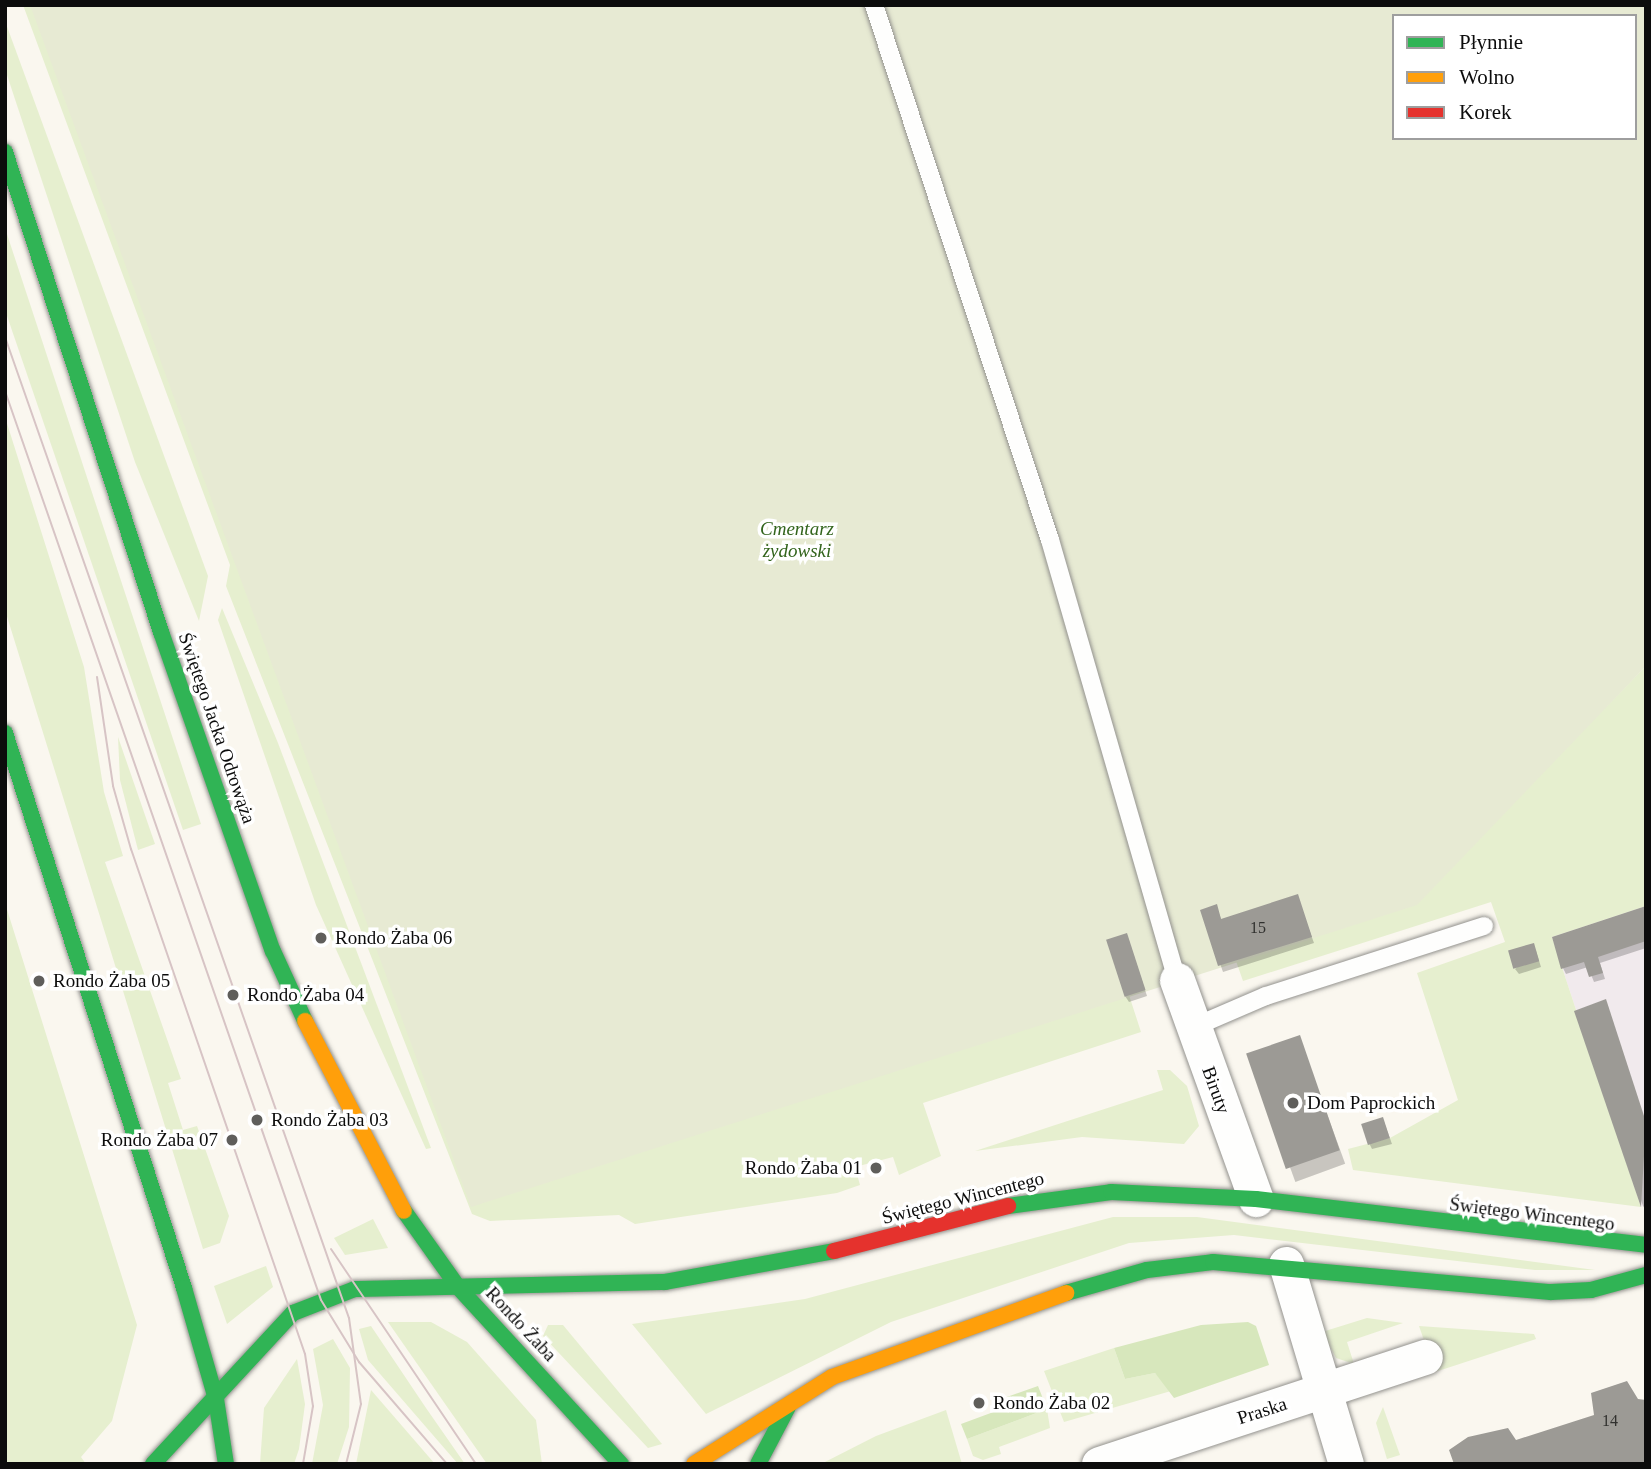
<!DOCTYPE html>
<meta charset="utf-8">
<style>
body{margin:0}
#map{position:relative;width:1651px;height:1469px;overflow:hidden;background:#faf7ef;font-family:Georgia,serif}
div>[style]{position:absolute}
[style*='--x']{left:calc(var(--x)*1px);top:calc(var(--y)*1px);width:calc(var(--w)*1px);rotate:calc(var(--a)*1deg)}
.industrial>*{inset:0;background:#f1eaed}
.green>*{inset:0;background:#e6efcf}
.forest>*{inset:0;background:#d7e7bc}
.cemetery>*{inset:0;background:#e7ead3}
.shadow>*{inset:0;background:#0003;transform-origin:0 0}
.building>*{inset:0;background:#9c9a95;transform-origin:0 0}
.roads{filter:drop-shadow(0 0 2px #93928e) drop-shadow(0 0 2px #93928e)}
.lane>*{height:18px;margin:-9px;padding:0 9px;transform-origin:9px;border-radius:9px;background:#fefefd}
.street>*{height:35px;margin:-17.5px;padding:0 17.5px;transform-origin:17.5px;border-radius:17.5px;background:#fefefd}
.fast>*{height:16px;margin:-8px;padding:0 8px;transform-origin:8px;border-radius:8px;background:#30b455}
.slow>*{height:16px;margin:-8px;padding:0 8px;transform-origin:8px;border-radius:8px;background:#ff9f0a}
.jam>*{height:16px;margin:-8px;padding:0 8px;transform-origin:8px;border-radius:8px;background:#e5322d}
.tram>*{height:2px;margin:-1px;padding:0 1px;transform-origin:1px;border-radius:1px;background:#d7c4c5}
.dots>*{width:19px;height:19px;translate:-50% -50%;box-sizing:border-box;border:4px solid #fff;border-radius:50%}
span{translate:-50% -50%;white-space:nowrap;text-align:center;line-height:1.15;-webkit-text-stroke:7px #fff;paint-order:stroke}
.number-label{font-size:16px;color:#30302e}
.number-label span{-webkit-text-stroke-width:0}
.park-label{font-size:19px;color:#32641c;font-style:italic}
.street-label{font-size:19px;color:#0c0c0c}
.poi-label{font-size:19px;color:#0c0c0c}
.left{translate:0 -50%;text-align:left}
.right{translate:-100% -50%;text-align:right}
.frame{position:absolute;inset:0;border:7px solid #0c0c0c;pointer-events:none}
.legend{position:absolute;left:1392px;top:14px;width:245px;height:126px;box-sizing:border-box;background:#fff;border:2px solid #9e9e9e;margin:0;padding:9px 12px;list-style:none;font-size:21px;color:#0c0c0c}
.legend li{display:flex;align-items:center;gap:14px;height:35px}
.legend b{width:35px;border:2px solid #9e9e9e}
</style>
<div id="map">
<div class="industrial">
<i style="clip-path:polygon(1646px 906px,1646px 1205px,1641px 1207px,1552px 937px)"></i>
</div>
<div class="green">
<i style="clip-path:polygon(23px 5px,76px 5px,1129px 995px,1141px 1032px,923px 1103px,941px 1156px,899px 1175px,893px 1157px,855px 1167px,860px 1185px,837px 1193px,635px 1224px,619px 1215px,490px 1221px,472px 1214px,226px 586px,230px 565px)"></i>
<i style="clip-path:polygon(5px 21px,208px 576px,199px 621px,135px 462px,5px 69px)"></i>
<i style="clip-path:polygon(5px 228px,201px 824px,183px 830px,5px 310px)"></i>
<i style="clip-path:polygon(5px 417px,84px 667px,104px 792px,123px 856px,105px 862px,181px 1079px,168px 1083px,183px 1130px,197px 1126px,229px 1216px,220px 1243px,203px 1249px,5px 610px)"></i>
<i style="clip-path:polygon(222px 608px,278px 743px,431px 1148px,426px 1149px,316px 905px,218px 620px)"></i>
<i style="clip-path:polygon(1646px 666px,1646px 906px,1552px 937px,1641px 1207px,1353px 1170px,1348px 1149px,1390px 1138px,1458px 1100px,1417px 973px,1505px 942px,1491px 902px,1243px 981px,1236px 961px,1312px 937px,1506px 809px)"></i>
<i style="clip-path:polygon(118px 737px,155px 844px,138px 850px,120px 780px)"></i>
<i style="clip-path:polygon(5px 903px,137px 1325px,112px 1421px,81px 1457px,86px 1464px,5px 1464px)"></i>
<i style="clip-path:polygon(1157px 1070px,1170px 1070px,1187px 1086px,1199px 1126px,1184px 1144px,1082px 1137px,975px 1151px,1163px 1090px)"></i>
<i style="clip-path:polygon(1113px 1217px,1197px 1217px,1595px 1270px,1535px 1270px,1234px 1235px,1129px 1243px,891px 1322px,706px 1414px,632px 1324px,805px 1299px)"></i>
<i style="clip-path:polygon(373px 1219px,388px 1248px,345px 1255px,334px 1238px)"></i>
<i style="clip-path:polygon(266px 1266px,273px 1287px,227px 1324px,214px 1286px)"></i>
<i style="clip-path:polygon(1367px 1318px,1403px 1323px,1347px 1342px,1354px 1364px,1336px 1358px,1322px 1332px)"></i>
<i style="clip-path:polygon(388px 1322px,431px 1322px,467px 1342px,536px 1420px,542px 1464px,487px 1464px)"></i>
<i style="clip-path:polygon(548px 1325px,563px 1325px,662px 1444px,648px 1448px,543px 1336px)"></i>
<i style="clip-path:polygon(371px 1326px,426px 1408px,465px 1464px,458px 1464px,368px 1360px,359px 1329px)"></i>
<i style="clip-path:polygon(1419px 1326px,1534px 1334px,1536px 1339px,1435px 1372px)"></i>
<i style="clip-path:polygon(333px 1339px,350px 1368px,349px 1427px,337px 1464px,312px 1464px,323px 1405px,313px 1349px)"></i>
<i style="clip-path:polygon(1114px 1348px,1125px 1379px,1155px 1373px,1171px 1391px,1064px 1422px,1044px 1371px)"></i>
<i style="clip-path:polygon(297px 1359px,305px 1404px,299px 1449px,294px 1464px,260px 1464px,264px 1408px)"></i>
<i style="clip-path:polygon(371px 1390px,435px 1464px,356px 1464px)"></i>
<i style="clip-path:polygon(1383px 1407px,1400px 1455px,1387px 1459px,1376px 1423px)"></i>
<i style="clip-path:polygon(1047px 1409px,1050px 1428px,999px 1447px,1001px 1454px,983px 1460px,973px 1456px,967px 1439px)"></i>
<i style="clip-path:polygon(946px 1410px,962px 1464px,821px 1464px,876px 1436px)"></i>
</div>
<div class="forest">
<i style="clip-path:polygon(1248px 1322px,1256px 1326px,1269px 1365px,1174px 1398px,1155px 1373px,1125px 1379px,1114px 1348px,1201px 1325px)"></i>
<i style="clip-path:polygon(1038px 1386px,1047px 1409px,967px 1439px,961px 1424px,1007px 1407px,1004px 1398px)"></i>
</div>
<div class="cemetery">
<i style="clip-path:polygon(evenodd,30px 5px,1646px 5px,1646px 666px,1417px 905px,471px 1207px,30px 5px,1394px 16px,1635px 16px,1635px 138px,1394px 138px,1394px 16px)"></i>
</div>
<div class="shadow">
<i style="clip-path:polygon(1297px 896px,1314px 943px,1223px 972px,1202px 911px,1216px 906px,1222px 921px)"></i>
<i style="clip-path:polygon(1646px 908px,1646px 948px,1600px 963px,1605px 979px,1594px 982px,1588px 967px,1566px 974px,1563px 968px)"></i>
<i style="clip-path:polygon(1127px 935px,1147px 996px,1129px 1002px,1125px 996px)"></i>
<i style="clip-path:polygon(1536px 951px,1541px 967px,1519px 974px,1515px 969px)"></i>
<i style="clip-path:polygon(1577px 1012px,1646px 1122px,1646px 1211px,1643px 1206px)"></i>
<i style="left:1299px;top:1037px;width:135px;height:53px;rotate:70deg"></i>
<i style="clip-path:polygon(1383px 1119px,1392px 1144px,1372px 1149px,1369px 1143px)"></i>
</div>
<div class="building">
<i style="clip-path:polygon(1298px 894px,1312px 937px,1218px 966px,1200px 910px,1217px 904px,1221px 919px)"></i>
<i style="clip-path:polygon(1646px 906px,1646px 941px,1598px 957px,1603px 973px,1589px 977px,1584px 962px,1561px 969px,1552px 937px)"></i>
<i style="left:1127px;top:933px;width:60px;height:22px;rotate:72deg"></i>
<i style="left:1534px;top:943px;width:19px;height:27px;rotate:74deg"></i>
<i style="clip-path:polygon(1606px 999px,1646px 1122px,1641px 1207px,1574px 1011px)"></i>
<i style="left:1300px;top:1035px;width:122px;height:57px;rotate:71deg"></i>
<i style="left:1383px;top:1117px;width:22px;height:23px;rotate:72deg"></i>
<i style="clip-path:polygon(1627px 1381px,1638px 1399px,1646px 1400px,1646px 1464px,1454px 1464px,1449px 1450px,1468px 1437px,1508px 1428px,1516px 1440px,1594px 1415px,1591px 1393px)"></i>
</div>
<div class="roads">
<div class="lane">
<i style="--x:874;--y:5;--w:563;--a:71.79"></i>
<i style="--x:1050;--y:540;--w:458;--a:73.9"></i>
<i style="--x:1194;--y:1027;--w:78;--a:-23.3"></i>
<i style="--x:1266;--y:996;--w:229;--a:-17.8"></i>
</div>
<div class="street">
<i style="--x:1177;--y:980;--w:233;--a:70.2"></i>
<i style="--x:1286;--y:1264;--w:209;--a:73.3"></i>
<i style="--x:1099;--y:1464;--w:343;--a:-18.2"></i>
</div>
<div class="fast">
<i style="--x:5;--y:152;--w:505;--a:72"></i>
<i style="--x:161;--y:632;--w:338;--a:70.7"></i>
<i style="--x:273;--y:951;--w:77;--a:65.4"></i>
<i style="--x:5;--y:733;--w:583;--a:72.12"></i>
<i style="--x:184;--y:1288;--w:116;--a:73.9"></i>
<i style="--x:216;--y:1399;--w:66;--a:81.3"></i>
<i style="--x:1008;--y:1206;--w:104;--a:-7.7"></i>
<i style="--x:1111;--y:1192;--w:145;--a:2.8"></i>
<i style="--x:1256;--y:1199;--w:393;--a:6.7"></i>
<i style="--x:404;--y:1211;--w:93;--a:54.6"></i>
<i style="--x:458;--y:1287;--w:241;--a:47.4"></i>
<i style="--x:1066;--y:1293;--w:84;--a:-15.9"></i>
<i style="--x:1147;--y:1270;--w:66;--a:-6.9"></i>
<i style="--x:1213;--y:1262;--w:339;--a:5.1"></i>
<i style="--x:1551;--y:1292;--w:40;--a:-2.9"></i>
<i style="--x:1591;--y:1290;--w:57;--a:-15.3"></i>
<i style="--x:153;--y:1464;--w:206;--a:-47.2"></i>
<i style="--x:293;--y:1313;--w:66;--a:-21.2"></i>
<i style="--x:355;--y:1289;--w:310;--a:-1.3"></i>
<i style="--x:665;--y:1282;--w:172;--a:-10.4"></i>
<i style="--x:758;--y:1464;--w:64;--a:-62.2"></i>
</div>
<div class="slow">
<i style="--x:305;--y:1021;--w:214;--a:62.5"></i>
<i style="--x:694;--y:1464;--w:163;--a:-32.2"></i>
<i style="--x:832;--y:1377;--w:249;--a:-19.7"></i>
</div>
<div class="jam">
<i style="--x:834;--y:1251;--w:180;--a:-14.5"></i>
</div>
</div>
<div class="tram">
<i style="--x:5;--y:337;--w:1040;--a:70.68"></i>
<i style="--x:349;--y:1318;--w:87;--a:82.1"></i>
<i style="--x:361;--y:1404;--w:62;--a:104"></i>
<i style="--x:5;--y:391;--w:962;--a:70.83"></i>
<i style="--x:321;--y:1300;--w:73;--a:58.5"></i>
<i style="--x:359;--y:1362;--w:135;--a:49.2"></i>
<i style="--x:97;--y:677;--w:110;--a:81.6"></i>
<i style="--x:113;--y:786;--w:66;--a:74.1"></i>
<i style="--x:131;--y:849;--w:534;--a:70.99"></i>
<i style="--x:305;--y:1354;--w:53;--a:81.3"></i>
<i style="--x:313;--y:1406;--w:59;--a:99.8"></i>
<i style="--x:331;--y:1249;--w:259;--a:56"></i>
</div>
<div class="dots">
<i style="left:321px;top:938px;background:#5f5e5b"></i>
<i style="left:39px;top:981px;background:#5f5e5b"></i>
<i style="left:233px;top:995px;background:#5f5e5b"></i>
<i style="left:1293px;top:1103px;background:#5f5e5b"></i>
<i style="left:257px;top:1120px;background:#5f5e5b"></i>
<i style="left:232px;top:1140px;background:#5f5e5b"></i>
<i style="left:876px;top:1168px;background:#5f5e5b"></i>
<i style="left:979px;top:1403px;background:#5f5e5b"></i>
</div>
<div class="number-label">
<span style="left:1258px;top:928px">15</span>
<span style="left:1610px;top:1421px">14</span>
</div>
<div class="park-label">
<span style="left:797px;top:540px">Cmentarz<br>żydowski</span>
</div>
<div class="street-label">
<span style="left:217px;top:728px;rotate:71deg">Świętego Jacka Odrowąża</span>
<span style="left:1216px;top:1090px;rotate:70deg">Biruty</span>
<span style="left:963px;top:1198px;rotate:-14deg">Świętego Wincentego</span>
<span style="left:1532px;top:1214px;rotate:7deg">Świętego Wincentego</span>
<span style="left:521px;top:1324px;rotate:47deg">Rondo Żaba</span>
<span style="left:1262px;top:1411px;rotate:-18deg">Praska</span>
</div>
<div class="poi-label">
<span class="left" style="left:335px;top:938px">Rondo Żaba 06</span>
<span class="left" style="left:53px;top:981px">Rondo Żaba 05</span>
<span class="left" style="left:247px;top:995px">Rondo Żaba 04</span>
<span class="left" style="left:1307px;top:1103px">Dom Paprockich</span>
<span class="left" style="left:271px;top:1120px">Rondo Żaba 03</span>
<span class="right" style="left:218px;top:1140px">Rondo Żaba 07</span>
<span class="right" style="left:862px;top:1168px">Rondo Żaba 01</span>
<span class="left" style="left:993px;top:1403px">Rondo Żaba 02</span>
</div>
<div class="frame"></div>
<ul class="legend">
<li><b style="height:9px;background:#30b455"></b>Płynnie</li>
<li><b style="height:9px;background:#ff9f0a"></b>Wolno</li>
<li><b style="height:9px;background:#e5322d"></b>Korek</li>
</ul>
</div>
